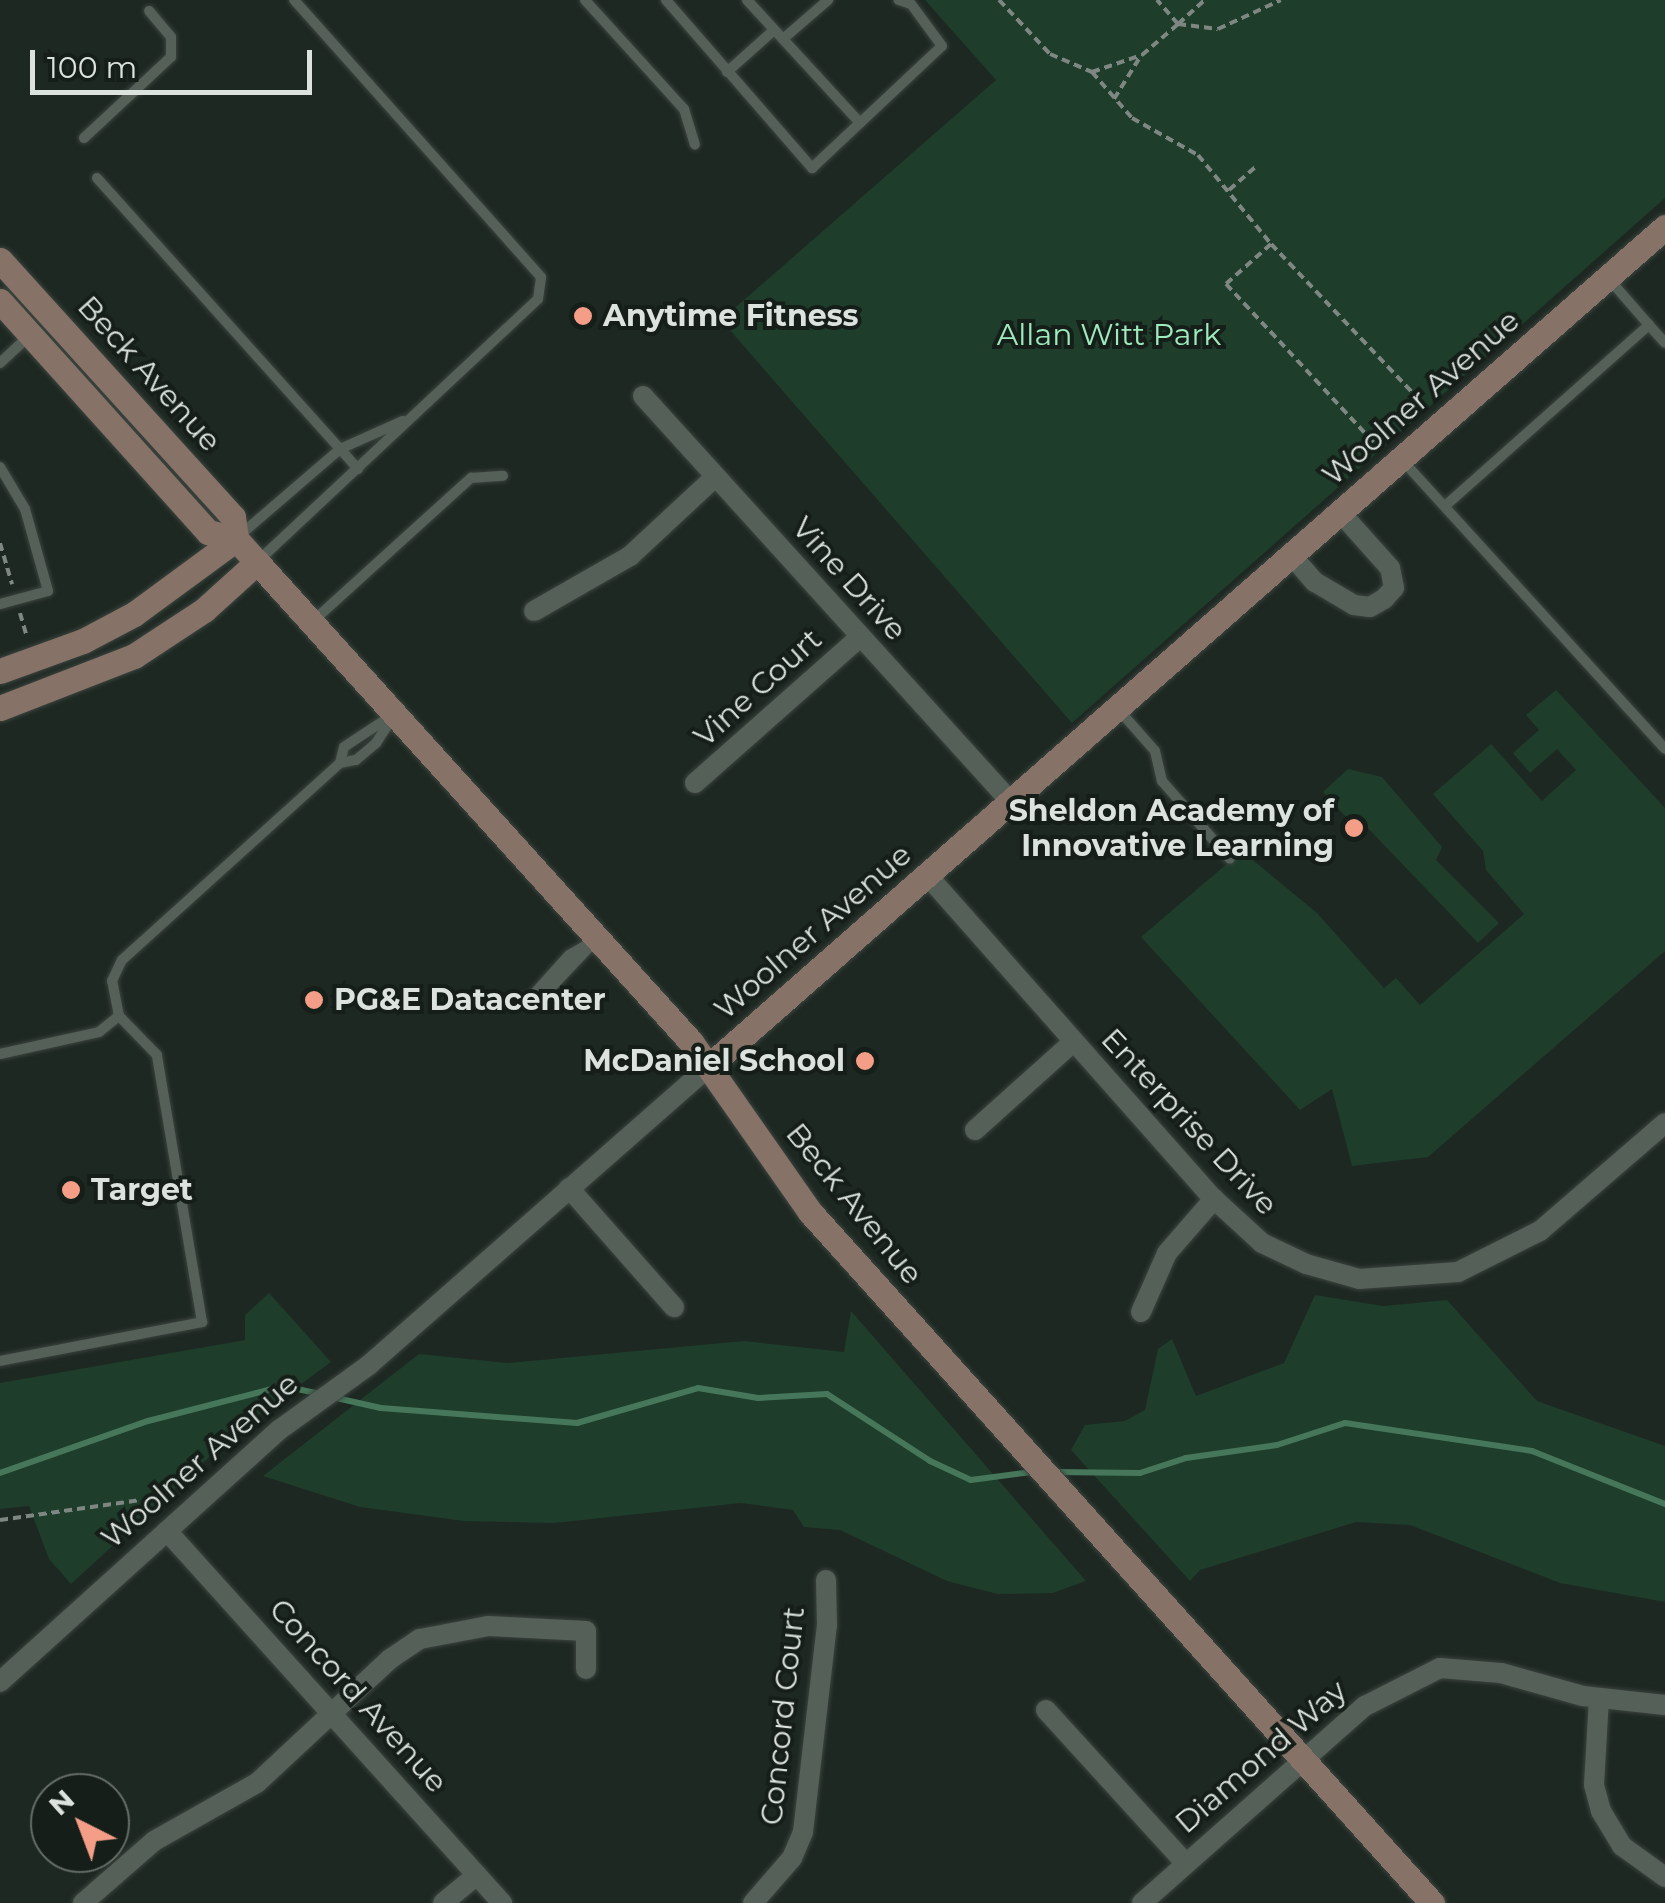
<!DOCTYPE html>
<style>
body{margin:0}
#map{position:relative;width:1665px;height:1903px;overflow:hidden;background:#1e2822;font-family:Montserrat,sans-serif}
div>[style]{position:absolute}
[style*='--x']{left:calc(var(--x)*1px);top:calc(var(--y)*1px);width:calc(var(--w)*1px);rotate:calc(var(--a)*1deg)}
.green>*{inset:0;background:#1e3d2b}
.stream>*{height:6px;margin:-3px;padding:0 3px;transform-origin:3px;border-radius:3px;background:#46775a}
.path>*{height:4px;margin-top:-2px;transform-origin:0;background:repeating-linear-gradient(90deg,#7f8782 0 8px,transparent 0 13px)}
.roads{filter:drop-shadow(0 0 2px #3b433e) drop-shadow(0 0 2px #3b433e)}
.lane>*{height:10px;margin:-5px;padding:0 5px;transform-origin:5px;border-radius:5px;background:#556059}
.street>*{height:20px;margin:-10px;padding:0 10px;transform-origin:10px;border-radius:10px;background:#556059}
.secondary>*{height:25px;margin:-12.5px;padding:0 12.5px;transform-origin:12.5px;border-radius:12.5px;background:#867267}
.dots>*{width:28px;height:28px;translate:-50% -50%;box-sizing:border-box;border:5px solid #151e18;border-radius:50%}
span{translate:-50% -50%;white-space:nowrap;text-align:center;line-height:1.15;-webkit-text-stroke:8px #151e18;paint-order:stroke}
.poi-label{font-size:30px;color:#dce3df;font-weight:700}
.left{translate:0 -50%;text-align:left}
.right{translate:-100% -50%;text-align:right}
.park-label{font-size:30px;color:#9debbd}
.street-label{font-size:30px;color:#dce3df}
.north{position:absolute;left:30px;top:1773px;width:100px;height:100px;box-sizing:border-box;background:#151e18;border:2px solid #656d68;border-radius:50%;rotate:318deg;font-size:28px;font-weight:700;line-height:40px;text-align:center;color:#dce3df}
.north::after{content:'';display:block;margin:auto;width:35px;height:45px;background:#f49e88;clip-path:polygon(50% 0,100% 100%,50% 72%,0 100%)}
.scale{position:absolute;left:30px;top:50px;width:282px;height:45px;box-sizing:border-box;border:5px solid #dce3df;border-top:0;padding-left:12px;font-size:30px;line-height:35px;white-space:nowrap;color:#dce3df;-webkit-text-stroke:8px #151e18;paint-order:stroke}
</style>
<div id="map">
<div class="green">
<i style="clip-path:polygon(925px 0,1665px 0,1665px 198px,1072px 723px,721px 320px,996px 80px)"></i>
<i style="clip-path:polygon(1556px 690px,1665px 808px,1665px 951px,1428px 1157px,1352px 1166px,1332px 1089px,1300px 1110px,1141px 937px,1242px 851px,1317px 913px,1384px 988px,1396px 978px,1420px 1005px,1524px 914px,1486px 870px,1483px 851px,1433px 794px,1491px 744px,1542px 801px,1576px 770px,1557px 749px,1530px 773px,1513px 753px,1539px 730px,1526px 715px)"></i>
<i style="clip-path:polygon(1348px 769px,1382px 777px,1442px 847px,1436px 860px,1499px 923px,1478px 943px,1362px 822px,1355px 827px,1323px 792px)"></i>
<i style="clip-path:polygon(269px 1293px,331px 1362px,240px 1429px,71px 1584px,49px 1559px,29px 1506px,0 1509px,0 1383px,245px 1340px,245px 1315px)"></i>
<i style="clip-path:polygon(1315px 1295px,1383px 1306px,1447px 1300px,1537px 1401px,1665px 1446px,1665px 1602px,1560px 1583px,1410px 1525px,1356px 1522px,1200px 1570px,1190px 1581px,1071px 1450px,1085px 1425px,1125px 1421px,1145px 1410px,1158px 1349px,1172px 1339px,1196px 1396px,1284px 1363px)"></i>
<i style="clip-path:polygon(851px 1311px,1086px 1581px,1053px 1593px,998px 1594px,947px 1581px,840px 1530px,804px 1527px,793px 1510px,741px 1503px,554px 1523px,464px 1521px,360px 1507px,263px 1476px,419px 1354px,507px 1363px,744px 1341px,844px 1352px)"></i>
</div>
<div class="stream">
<i style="--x:332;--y:1397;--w:50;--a:12.7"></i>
<i style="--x:381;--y:1408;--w:197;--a:4.4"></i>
<i style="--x:577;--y:1423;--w:126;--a:-16.1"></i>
<i style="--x:698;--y:1388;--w:61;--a:9.5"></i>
<i style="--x:758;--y:1398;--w:69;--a:-3.3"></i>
<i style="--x:827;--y:1394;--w:123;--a:33"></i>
<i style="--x:930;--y:1461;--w:45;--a:24.9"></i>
<i style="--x:971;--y:1480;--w:61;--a:-7.6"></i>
<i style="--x:1054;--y:1472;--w:86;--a:0.7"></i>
<i style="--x:1140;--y:1473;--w:48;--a:-18.1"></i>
<i style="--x:1186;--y:1458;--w:92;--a:-8.1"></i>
<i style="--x:1277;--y:1445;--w:71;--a:-17.9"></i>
<i style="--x:1345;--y:1423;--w:189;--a:8.5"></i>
<i style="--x:1532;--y:1451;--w:143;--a:21.7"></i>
<i style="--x:0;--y:1473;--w:157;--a:-19.4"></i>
<i style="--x:148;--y:1421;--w:139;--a:-14.5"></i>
<i style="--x:283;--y:1386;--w:38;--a:12"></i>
</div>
<div class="path">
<i style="--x:999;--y:0;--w:74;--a:46.6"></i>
<i style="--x:1050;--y:54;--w:46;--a:23.2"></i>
<i style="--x:1092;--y:72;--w:53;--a:-18.8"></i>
<i style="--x:1142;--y:55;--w:48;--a:-40.7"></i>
<i style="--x:1178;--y:24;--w:32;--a:-131"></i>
<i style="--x:1178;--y:24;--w:40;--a:7.1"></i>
<i style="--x:1218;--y:29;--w:69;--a:-24.7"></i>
<i style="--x:1178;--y:24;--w:36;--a:-42"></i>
<i style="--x:1092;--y:72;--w:61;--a:49"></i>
<i style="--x:1132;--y:118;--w:76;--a:29.3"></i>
<i style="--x:1198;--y:155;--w:115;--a:50.6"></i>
<i style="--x:1271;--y:244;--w:228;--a:46.4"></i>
<i style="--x:1114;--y:99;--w:49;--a:-58.2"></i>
<i style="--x:1229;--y:190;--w:38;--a:-41"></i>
<i style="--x:1271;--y:244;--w:60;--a:138.4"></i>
<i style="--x:1226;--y:284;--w:224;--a:47"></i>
<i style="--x:0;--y:543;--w:43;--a:73.7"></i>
<i style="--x:20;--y:613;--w:25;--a:74"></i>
<i style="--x:0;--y:1520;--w:142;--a:-8.1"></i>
</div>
<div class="roads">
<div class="lane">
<i style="--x:585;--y:0;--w:147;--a:47.8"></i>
<i style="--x:684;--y:109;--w:37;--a:73"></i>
<i style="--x:666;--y:0;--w:223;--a:49"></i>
<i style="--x:812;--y:168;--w:178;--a:-43.2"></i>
<i style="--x:942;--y:46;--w:52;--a:-126.4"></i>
<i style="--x:911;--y:4;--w:13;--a:-162"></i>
<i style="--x:747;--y:0;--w:167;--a:47.4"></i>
<i style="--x:783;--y:39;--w:60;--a:-40.9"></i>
<i style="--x:727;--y:72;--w:63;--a:-41.8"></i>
<i style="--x:84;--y:138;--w:119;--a:-43"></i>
<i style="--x:171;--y:57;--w:20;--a:-90"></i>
<i style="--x:171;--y:37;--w:34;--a:-130"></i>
<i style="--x:97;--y:178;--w:391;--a:48.1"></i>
<i style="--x:1649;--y:325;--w:24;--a:48"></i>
<i style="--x:0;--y:363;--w:40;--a:-43"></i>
<i style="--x:1403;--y:461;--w:389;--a:47.7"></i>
<i style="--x:0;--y:467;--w:49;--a:59.2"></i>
<i style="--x:25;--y:509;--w:85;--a:74.3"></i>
<i style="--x:48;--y:591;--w:50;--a:164.8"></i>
<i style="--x:1445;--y:506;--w:273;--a:-41.6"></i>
<i style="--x:1649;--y:325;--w:61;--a:-131"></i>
<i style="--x:239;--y:536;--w:133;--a:-40.7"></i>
<i style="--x:340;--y:449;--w:69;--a:-24"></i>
<i style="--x:257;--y:562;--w:385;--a:-43.1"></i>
<i style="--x:538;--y:299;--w:22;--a:-82"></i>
<i style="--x:541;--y:277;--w:371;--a:-131.7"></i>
<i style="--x:312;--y:622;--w:215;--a:-42.2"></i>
<i style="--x:471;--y:478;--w:32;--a:-4"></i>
<i style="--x:1118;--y:709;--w:56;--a:48.6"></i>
<i style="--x:1155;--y:751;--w:31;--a:77"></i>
<i style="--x:1162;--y:781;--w:103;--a:48.9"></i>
<i style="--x:340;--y:763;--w:16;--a:-76"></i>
<i style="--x:344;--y:747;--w:56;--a:-33.4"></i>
<i style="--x:597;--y:939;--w:73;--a:133.3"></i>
<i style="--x:547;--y:992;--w:16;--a:165"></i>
<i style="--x:532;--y:996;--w:55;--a:-47.9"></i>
<i style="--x:569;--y:955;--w:32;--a:-30"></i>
<i style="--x:0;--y:1054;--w:101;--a:-12.5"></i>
<i style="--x:99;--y:1032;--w:26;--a:-39"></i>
<i style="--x:0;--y:1361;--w:206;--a:-10.9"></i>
<i style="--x:202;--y:1322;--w:271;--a:-99.6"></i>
<i style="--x:157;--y:1055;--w:54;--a:-134.3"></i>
<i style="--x:119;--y:1016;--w:36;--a:-101"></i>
<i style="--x:112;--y:981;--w:23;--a:-65"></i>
<i style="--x:122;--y:960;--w:294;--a:-42.1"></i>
<i style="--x:340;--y:763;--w:16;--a:-11"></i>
<i style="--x:356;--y:760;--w:26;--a:-40"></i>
<i style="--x:376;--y:743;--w:33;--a:-57"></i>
</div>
<div class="street">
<i style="--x:643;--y:396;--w:548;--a:47.81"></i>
<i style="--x:1292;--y:556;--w:35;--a:49"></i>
<i style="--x:1315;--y:582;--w:45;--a:30.5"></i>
<i style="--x:1354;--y:605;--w:16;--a:7"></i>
<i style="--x:1370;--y:607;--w:16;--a:-30"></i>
<i style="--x:1384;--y:599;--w:15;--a:-48"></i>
<i style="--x:1394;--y:588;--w:20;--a:-101"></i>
<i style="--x:1390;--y:568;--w:75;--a:-131.8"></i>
<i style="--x:534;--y:611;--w:111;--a:-29.8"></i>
<i style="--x:630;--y:556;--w:116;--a:-42.9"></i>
<i style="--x:695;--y:783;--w:220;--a:-41.5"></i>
<i style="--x:927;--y:875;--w:433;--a:48.5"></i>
<i style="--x:1214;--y:1199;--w:65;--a:42.5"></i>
<i style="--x:1262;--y:1243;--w:49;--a:25.5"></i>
<i style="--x:1306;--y:1264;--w:55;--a:15.8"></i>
<i style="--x:1359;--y:1279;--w:99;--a:-4"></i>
<i style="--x:1458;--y:1272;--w:92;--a:-26.6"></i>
<i style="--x:1540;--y:1231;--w:165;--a:-40.8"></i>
<i style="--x:975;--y:1130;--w:132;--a:-41.9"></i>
<i style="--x:569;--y:1188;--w:159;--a:48.6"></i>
<i style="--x:1141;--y:1312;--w:64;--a:-66.2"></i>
<i style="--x:1167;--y:1253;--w:72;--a:-49"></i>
<i style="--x:167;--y:1531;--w:501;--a:48"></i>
<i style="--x:0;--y:1682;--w:376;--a:-42.1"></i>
<i style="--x:279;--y:1430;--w:111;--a:-35.8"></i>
<i style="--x:369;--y:1365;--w:453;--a:-41.3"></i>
<i style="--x:1599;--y:1698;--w:87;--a:93.3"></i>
<i style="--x:1594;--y:1785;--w:27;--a:75"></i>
<i style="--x:1601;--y:1811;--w:41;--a:59"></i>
<i style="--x:1622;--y:1846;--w:53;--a:35.8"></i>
<i style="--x:1046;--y:1710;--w:207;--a:47.7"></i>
<i style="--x:83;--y:1903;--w:94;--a:-41.1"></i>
<i style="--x:154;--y:1841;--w:118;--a:-29.4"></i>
<i style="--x:257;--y:1783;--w:182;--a:-43"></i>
<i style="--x:390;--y:1659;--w:36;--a:-34"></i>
<i style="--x:420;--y:1639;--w:69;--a:-10.8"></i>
<i style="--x:488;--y:1626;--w:98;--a:2.9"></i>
<i style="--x:586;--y:1631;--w:38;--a:90"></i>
<i style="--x:443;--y:1903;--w:44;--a:-39.5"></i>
<i style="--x:753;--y:1903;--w:60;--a:-49.1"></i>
<i style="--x:792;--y:1858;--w:28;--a:-67"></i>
<i style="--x:803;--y:1832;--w:208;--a:-83.4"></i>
<i style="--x:827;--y:1625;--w:45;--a:-91.3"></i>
<i style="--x:1142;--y:1903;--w:298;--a:-41.5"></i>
<i style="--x:1365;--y:1706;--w:84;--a:-26.9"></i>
<i style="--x:1440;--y:1668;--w:61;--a:4.7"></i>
<i style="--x:1501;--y:1673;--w:85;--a:15.7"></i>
<i style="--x:1583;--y:1696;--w:82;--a:6.3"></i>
</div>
<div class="secondary">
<i style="--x:0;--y:260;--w:347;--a:47.8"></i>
<i style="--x:233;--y:517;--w:22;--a:82"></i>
<i style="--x:236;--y:539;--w:31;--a:48"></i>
<i style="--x:257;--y:562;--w:647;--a:47.88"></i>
<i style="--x:691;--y:1042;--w:208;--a:55"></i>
<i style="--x:810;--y:1212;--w:930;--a:48.01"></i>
<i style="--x:0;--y:301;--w:311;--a:48"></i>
<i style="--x:208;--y:532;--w:29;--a:14"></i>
<i style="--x:0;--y:671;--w:88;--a:-19.9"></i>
<i style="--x:83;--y:641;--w:58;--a:-27.9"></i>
<i style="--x:134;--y:614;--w:127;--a:-36.3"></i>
<i style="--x:0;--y:708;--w:144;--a:-21.2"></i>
<i style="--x:134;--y:656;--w:84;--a:-33.3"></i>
<i style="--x:204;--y:610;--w:72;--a:-42.2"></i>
<i style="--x:709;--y:1066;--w:1272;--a:-41.27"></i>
</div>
</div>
<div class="dots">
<i style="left:583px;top:316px;background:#f49e88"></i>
<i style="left:1354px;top:828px;background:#f49e88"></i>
<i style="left:314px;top:1000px;background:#f49e88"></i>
<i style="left:865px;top:1061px;background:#f49e88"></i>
<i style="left:71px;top:1190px;background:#f49e88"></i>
</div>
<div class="poi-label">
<span class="left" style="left:603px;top:316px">Anytime Fitness</span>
<span class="right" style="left:1334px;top:828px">Sheldon Academy of<br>Innovative Learning</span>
<span class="left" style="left:334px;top:1000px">PG&amp;E Datacenter</span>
<span class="right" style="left:845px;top:1061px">McDaniel School</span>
<span class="left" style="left:91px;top:1190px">Target</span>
</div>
<div class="park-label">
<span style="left:1109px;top:335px">Allan Witt Park</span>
</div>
<div class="street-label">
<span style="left:149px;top:374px;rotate:48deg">Beck Avenue</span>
<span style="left:1421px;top:398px;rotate:-41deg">Woolner Avenue</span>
<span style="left:849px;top:579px;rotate:48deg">Vine Drive</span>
<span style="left:758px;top:688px;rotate:-42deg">Vine Court</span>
<span style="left:813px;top:932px;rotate:-41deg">Woolner Avenue</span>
<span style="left:1189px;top:1122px;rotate:47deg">Enterprise Drive</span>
<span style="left:854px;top:1204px;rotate:51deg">Beck Avenue</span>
<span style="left:200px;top:1461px;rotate:-41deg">Woolner Avenue</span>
<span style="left:358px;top:1696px;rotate:48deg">Concord Avenue</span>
<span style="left:783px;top:1716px;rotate:-84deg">Concord Court</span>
<span style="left:1261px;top:1757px;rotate:-41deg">Diamond Way</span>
</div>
<div class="north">N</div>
<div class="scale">100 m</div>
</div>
